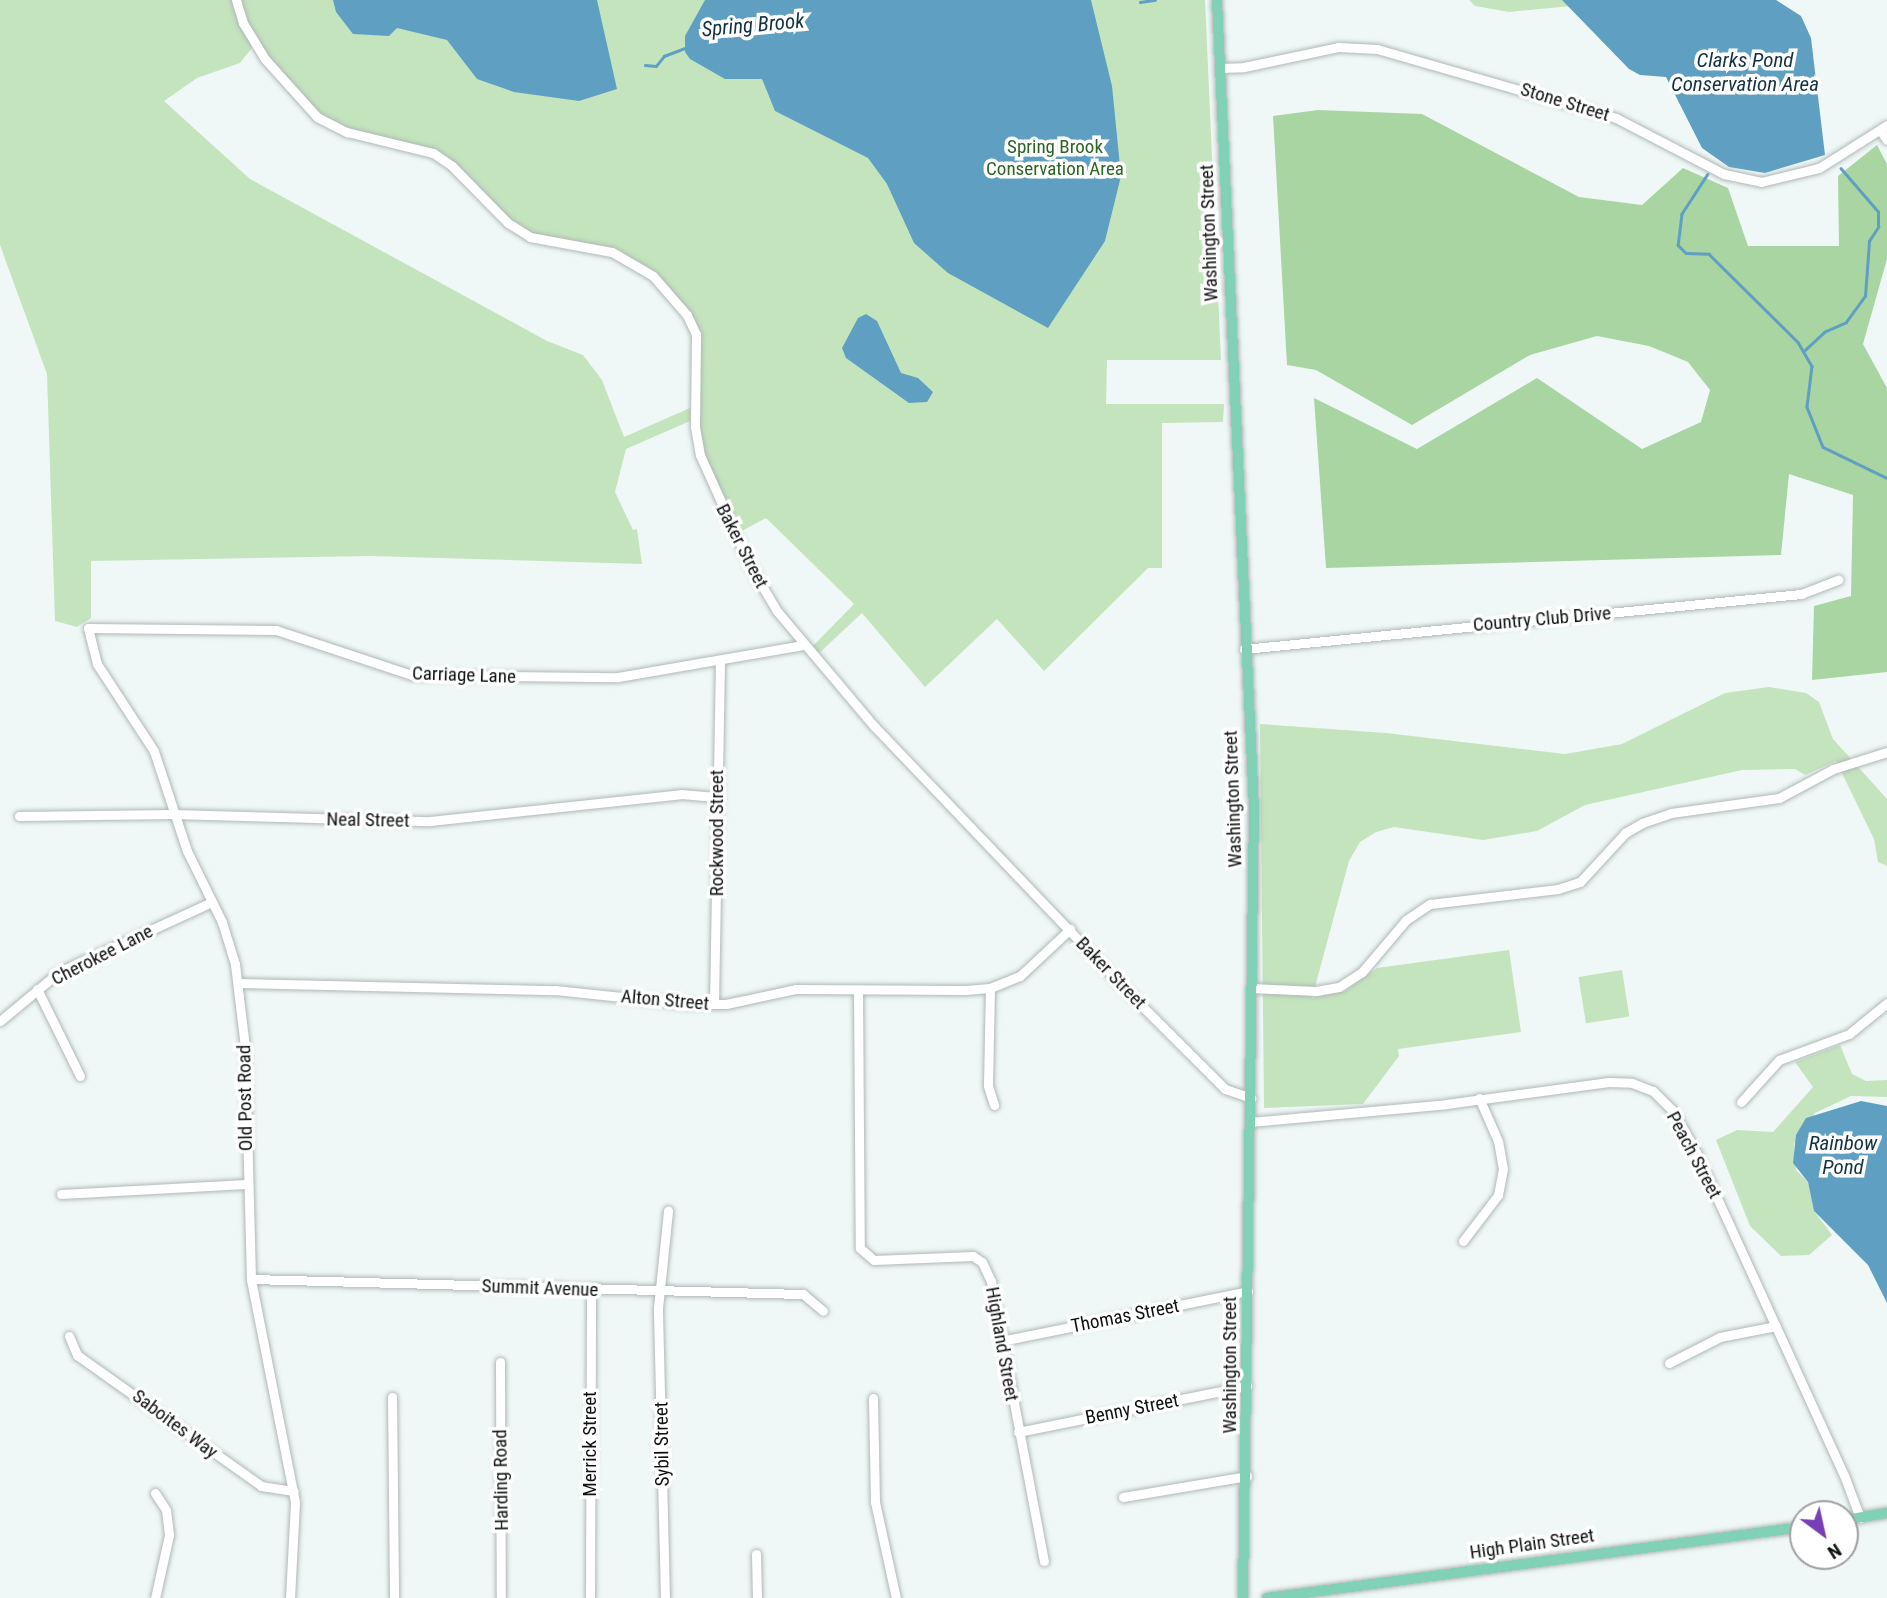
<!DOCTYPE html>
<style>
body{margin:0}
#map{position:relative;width:1887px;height:1598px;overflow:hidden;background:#eff8f7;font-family:"Roboto Condensed",sans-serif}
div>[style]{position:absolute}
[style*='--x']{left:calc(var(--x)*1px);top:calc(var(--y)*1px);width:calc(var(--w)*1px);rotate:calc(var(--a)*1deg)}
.green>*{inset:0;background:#c4e4be;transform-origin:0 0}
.forest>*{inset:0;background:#a9d5a2}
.water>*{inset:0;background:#5fa0c2}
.stream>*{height:2.5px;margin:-1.25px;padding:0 1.25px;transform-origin:1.25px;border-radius:1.25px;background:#5fa0c2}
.roads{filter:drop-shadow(0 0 2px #b0b8b7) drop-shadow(0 0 2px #b0b8b7)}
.minor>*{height:9px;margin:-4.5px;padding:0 4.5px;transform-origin:4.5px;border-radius:4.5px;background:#fff}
.major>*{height:10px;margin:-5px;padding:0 5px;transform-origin:5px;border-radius:5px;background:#80d1b5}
span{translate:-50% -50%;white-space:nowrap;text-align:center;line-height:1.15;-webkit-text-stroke:7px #fff;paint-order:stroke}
.street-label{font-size:19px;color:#0f1111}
.park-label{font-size:19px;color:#2b6423}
.water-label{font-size:21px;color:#133241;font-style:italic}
.north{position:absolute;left:1789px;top:1500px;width:70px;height:70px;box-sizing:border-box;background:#fff;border:2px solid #9fa0a0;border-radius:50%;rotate:147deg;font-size:19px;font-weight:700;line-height:28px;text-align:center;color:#0f1111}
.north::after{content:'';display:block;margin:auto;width:24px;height:32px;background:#763fb6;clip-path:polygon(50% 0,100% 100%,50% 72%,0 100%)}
</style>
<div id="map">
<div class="green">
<i style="clip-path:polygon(0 0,1205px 0,1221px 360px,1107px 360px,1106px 404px,1224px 404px,1223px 422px,1162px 423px,1162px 568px,1148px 568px,1044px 671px,997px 619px,925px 687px,862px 613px,817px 655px,811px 648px,854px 604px,766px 518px,736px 534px,700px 455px,696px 334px,674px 299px,623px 256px,530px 237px,443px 159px,331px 127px,255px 44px,240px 63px,197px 78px,164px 101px,250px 179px,547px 341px,583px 355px,602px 380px,624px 437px,690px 408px,690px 421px,626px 449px,615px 492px,633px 530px,637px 529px,642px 564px,370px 556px,91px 561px,91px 618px,77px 627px,55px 621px,47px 374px,0 245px)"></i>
<i style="clip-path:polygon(1469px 0,1634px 0,1509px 12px,1475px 6px)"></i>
<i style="clip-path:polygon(1769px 687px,1806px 693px,1819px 702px,1833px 739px,1887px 799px,1887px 866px,1878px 862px,1874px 839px,1836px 761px,1805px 775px,1795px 769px,1742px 770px,1585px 805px,1537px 831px,1483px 840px,1394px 827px,1376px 832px,1360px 842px,1349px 861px,1312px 998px,1345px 991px,1377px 968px,1509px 950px,1521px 1032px,1398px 1049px,1399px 1056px,1363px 1104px,1264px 1108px,1260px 724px,1386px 733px,1565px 754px,1622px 744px,1725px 693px)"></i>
<i style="left:1622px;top:970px;width:47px;height:44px;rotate:81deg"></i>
<i style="clip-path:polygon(1840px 1045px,1852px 1074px,1866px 1081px,1887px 1080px,1887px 1097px,1851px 1096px,1815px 1113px,1794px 1144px,1796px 1170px,1808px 1182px,1814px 1211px,1832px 1235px,1809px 1255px,1781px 1256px,1750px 1226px,1716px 1140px,1737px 1130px,1773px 1132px,1813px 1087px,1795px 1062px)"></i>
</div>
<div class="forest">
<i style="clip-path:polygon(1318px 110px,1422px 114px,1579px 197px,1642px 205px,1683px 168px,1728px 188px,1748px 246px,1839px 246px,1838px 176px,1877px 145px,1887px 164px,1887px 259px,1863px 344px,1887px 388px,1887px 672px,1812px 680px,1814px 606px,1851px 596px,1853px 495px,1789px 474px,1781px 555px,1326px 568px,1314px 398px,1417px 449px,1537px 378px,1642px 449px,1701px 422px,1710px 390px,1688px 362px,1649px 346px,1597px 336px,1530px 355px,1412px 425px,1316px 370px,1287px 365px,1273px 116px)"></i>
</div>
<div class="water">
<i style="clip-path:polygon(333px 0,597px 0,617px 89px,579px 101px,514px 92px,477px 79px,447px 40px,397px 28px,389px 36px,353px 34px,336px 12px)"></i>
<i style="clip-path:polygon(705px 0,1091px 0,1112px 86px,1121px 176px,1105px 241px,1048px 328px,948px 273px,914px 243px,887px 184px,868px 158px,775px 111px,762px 79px,725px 79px,690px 59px,685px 52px,685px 36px)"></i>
<i style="clip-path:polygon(1562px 0,1776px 0,1801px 16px,1811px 38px,1825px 155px,1765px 173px,1729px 167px,1702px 148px,1666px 77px,1640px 75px,1629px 69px)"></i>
<i style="clip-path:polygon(866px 314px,877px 321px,901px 373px,918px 378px,933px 392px,927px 402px,909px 403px,846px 358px,842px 348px,858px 318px)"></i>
<i style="clip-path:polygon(1861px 1101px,1887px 1106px,1887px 1303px,1868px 1265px,1814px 1211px,1808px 1182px,1793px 1163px,1796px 1135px,1806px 1118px)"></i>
</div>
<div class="stream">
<i style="--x:1140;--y:2;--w:15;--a:-8"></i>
<i style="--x:645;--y:65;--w:11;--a:5"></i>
<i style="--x:656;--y:66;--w:13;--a:-51"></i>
<i style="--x:664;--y:56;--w:25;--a:-21"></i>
<i style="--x:1708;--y:174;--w:48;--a:123"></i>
<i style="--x:1682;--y:214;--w:31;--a:97"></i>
<i style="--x:1678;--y:245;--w:11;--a:45"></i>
<i style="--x:1686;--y:253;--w:23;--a:2"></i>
<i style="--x:1709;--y:254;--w:125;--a:44.7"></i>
<i style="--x:1798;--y:342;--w:28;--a:60"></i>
<i style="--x:1812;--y:366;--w:41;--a:97"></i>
<i style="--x:1807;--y:407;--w:43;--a:68.2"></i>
<i style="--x:1823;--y:447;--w:71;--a:25.8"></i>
<i style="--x:1805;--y:350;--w:26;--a:-43"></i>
<i style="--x:1824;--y:332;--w:24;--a:-24"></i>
<i style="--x:1846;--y:322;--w:32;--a:-54"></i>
<i style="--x:1865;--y:296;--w:55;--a:-85.8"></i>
<i style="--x:1869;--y:241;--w:17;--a:-57"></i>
<i style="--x:1878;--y:227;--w:15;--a:-90"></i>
<i style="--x:1878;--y:212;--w:57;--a:-130.7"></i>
</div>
<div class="roads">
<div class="minor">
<i style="--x:236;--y:0;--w:24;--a:73"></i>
<i style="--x:243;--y:23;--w:42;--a:58.6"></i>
<i style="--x:265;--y:59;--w:78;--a:48.1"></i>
<i style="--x:317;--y:117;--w:34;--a:27"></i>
<i style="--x:347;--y:132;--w:89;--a:13.7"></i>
<i style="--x:433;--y:153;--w:23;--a:34"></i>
<i style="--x:452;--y:166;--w:80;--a:45.5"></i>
<i style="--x:508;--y:223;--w:26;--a:32"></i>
<i style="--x:530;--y:237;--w:83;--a:10.4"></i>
<i style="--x:612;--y:252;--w:48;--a:30.3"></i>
<i style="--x:653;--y:276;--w:52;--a:48.9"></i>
<i style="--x:687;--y:315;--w:21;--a:65"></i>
<i style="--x:696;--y:334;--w:93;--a:90.6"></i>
<i style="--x:695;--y:427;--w:28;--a:80"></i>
<i style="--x:700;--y:455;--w:120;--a:65.8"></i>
<i style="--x:749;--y:564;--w:55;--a:59.2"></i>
<i style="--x:777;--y:611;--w:150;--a:49.9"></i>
<i style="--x:874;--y:726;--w:378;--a:46.3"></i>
<i style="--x:1135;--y:999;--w:127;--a:45"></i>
<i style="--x:1225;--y:1089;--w:28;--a:19"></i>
<i style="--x:1220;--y:68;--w:24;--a:-2"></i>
<i style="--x:1244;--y:67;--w:96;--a:-12"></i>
<i style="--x:1338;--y:47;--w:39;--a:3"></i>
<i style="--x:1377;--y:49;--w:249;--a:16.1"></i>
<i style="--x:1616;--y:118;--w:122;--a:27.4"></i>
<i style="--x:1724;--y:174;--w:38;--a:12"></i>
<i style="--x:1761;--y:182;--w:60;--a:-13.6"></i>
<i style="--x:1819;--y:168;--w:80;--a:-32.3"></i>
<i style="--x:1880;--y:130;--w:12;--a:55"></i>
<i style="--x:1244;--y:649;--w:560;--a:-5.64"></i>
<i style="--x:1801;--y:594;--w:40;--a:-21"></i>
<i style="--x:19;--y:816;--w:154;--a:-0.7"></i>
<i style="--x:173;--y:814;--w:257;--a:1.6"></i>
<i style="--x:430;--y:821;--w:252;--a:-6.1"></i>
<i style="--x:681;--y:794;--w:35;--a:5"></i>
<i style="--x:239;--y:983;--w:316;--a:1.3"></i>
<i style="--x:555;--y:990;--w:134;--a:6"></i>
<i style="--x:688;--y:1004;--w:38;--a:0"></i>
<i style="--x:726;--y:1004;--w:72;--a:-12.1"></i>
<i style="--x:796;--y:989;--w:170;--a:0.3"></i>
<i style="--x:966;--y:990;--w:24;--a:-5"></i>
<i style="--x:990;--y:988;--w:32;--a:-22"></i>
<i style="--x:1020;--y:976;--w:69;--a:-43.2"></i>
<i style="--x:990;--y:988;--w:98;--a:91.2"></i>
<i style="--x:988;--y:1086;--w:20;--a:72"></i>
<i style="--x:1251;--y:988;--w:65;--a:2.6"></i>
<i style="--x:1316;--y:991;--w:23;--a:-10"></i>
<i style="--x:1339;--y:987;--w:27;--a:-33"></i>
<i style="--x:1362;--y:972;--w:68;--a:-49.8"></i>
<i style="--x:1406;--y:920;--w:29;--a:-34"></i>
<i style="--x:1430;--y:904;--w:129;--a:-6.7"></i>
<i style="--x:1558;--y:889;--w:23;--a:-18"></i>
<i style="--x:1580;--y:882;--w:67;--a:-47.4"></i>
<i style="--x:1625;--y:833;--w:20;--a:-30"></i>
<i style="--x:1642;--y:823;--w:31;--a:-19"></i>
<i style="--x:1671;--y:813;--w:109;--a:-7.9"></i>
<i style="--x:1779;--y:798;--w:61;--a:-28.2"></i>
<i style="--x:1833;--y:769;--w:57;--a:-17.5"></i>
<i style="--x:37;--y:989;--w:97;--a:63.7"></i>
<i style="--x:858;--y:990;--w:258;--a:89.6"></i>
<i style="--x:860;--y:1248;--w:18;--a:41"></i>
<i style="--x:874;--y:1260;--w:99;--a:-2.3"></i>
<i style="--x:973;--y:1256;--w:11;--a:34"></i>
<i style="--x:982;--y:1262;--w:21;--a:65"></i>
<i style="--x:991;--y:1281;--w:285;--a:79.3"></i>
<i style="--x:714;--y:1004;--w:343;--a:-89"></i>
<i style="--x:0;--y:1021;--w:77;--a:-39.7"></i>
<i style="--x:59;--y:972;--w:168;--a:-24.6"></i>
<i style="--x:1741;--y:1102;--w:57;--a:-47.9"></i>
<i style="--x:1779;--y:1060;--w:75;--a:-20.4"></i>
<i style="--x:1849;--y:1034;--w:49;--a:-39.2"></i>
<i style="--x:1250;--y:1122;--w:197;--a:-5.2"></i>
<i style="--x:1446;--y:1104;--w:164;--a:-7.7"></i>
<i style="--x:1609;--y:1082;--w:23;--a:2"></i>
<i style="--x:1632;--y:1083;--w:22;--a:21"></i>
<i style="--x:1653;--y:1091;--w:28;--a:45"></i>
<i style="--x:1673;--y:1111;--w:47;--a:60.7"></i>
<i style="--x:1696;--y:1152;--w:355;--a:65.4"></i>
<i style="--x:1844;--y:1475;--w:46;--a:69.6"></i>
<i style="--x:61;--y:1194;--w:185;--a:-3.1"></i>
<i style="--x:1463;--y:1241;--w:58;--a:-52.7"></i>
<i style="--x:1498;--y:1195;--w:26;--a:-79"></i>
<i style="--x:1503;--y:1169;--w:28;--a:-100"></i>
<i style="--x:1498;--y:1141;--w:47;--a:-113.8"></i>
<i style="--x:251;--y:1279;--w:552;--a:1.56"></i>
<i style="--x:803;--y:1294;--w:26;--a:40"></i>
<i style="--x:69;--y:1336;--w:21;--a:67"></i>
<i style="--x:77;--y:1355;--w:226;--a:35.4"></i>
<i style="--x:261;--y:1486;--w:33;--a:9"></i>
<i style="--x:1001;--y:1341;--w:252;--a:-11.4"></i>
<i style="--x:500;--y:1362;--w:236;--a:89.8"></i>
<i style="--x:1669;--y:1363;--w:57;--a:-27"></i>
<i style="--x:1720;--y:1337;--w:57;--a:-11.1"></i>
<i style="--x:392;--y:1397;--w:201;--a:89.4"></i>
<i style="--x:873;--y:1398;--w:104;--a:88.9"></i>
<i style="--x:875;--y:1502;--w:98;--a:77.7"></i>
<i style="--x:1018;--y:1432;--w:234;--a:-11.4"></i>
<i style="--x:155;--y:1493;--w:20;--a:57"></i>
<i style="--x:166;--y:1510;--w:25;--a:83"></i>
<i style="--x:169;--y:1535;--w:65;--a:102.5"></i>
<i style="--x:1123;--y:1497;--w:126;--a:-9.6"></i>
<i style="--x:756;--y:1554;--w:44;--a:88.7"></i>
<i style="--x:290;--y:1598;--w:96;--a:-87"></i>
<i style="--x:295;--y:1502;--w:227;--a:-101.2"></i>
<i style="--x:251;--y:1279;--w:232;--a:-91.5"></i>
<i style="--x:245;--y:1047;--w:84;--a:-96.9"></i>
<i style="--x:235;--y:964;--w:44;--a:-107.2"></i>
<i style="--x:222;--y:922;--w:79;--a:-116.2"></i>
<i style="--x:187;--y:851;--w:105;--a:-108.3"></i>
<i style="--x:154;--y:751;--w:104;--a:-123.2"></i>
<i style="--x:97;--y:664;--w:37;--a:-104"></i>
<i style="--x:88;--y:628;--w:188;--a:0.6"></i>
<i style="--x:276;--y:630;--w:143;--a:18.3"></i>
<i style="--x:412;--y:675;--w:206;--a:0.6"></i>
<i style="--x:618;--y:677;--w:188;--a:-9.8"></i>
<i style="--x:590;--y:1598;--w:307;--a:-89.8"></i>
<i style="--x:665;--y:1598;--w:290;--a:-91.4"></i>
<i style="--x:658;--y:1308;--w:98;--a:-84.1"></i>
</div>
<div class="major">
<i style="--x:1217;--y:0;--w:809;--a:87.38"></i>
<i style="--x:1254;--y:808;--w:790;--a:90.8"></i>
<i style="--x:1845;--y:1520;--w:43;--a:-9.5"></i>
<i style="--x:1267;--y:1598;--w:541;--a:-7.55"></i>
</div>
</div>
<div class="street-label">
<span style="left:1565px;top:102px;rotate:17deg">Stone Street</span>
<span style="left:1209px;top:233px;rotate:-92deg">Washington Street</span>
<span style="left:742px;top:546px;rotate:63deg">Baker Street</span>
<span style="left:1542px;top:619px;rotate:-5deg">Country Club Drive</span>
<span style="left:464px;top:675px;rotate:2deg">Carriage Lane</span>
<span style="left:1233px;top:799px;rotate:-92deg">Washington Street</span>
<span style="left:368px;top:820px;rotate:1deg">Neal Street</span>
<span style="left:717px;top:833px;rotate:-90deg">Rockwood Street</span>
<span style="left:102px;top:955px;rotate:-27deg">Cherokee Lane</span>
<span style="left:1111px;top:973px;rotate:46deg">Baker Street</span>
<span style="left:665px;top:1000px;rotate:5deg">Alton Street</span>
<span style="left:245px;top:1098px;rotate:-91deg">Old Post Road</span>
<span style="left:1694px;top:1155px;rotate:62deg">Peach Street</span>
<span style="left:540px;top:1288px;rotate:2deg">Summit Avenue</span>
<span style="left:1125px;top:1316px;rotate:-11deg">Thomas Street</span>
<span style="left:1002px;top:1344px;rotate:80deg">Highland Street</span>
<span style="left:1230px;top:1365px;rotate:-90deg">Washington Street</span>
<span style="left:1132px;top:1409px;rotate:-11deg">Benny Street</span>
<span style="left:175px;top:1424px;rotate:37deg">Saboites Way</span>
<span style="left:590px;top:1444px;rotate:-90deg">Merrick Street</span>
<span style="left:662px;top:1444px;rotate:-91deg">Sybil Street</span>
<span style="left:501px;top:1480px;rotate:-91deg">Harding Road</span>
<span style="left:1532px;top:1544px;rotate:-8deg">High Plain Street</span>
</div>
<div class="park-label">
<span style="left:1055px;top:158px">Spring Brook<br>Conservation Area</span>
</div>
<div class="water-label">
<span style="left:753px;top:25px;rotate:-5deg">Spring Brook</span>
<span style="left:1745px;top:72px">Clarks Pond<br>Conservation Area</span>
<span style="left:1843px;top:1155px">Rainbow<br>Pond</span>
</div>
<div class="north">N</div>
</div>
